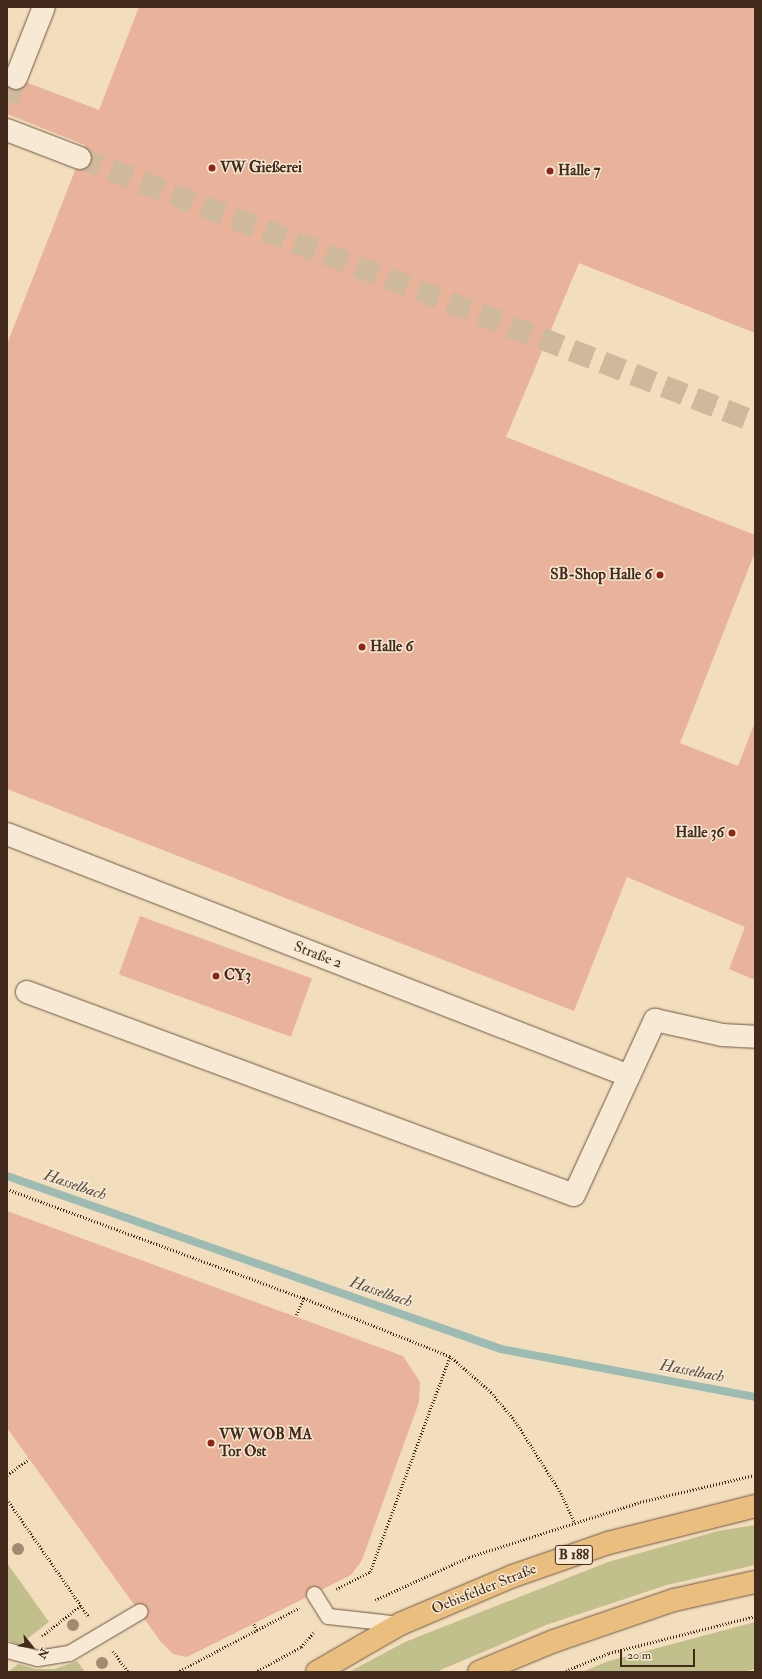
<!DOCTYPE html>
<meta charset="utf-8">
<style>
body{margin:0}
#map{position:relative;width:762px;height:1679px;overflow:hidden;background:#f2ddbc;font-family:"IM FELL Double Pica",serif}
div>[style]{position:absolute}
[style*='--x']{left:calc(var(--x)*1px);top:calc(var(--y)*1px);width:calc(var(--w)*1px);rotate:calc(var(--a)*1deg)}
.green>*{inset:0;background:#c1bf8c}
.stream>*{height:8px;margin:-4px;padding:0 4px;transform-origin:4px;border-radius:4px;background:#9bbbb3}
.building>*{inset:0;background:#e9b29a;transform-origin:0 0}
.secondary-tunnel>*{height:22px;margin-top:-11px;transform-origin:0;background:repeating-linear-gradient(90deg,#cfb99c 0 22px,transparent 0 33px)}
.path>*{height:2.5px;margin-top:-1.25px;transform-origin:0;background:repeating-linear-gradient(90deg,#422b1c 0 1px,transparent 0 3px)}
.roads{filter:drop-shadow(0 0 1px #6e5844) drop-shadow(0 0 1px #6e5844)}
.lane>*{height:15px;margin:-7.5px;padding:0 7.5px;transform-origin:7.5px;border-radius:7.5px;background:#f7e9d3}
.street>*{height:22px;margin:-11px;padding:0 11px;transform-origin:11px;border-radius:11px;background:#f7e9d3}
.secondary>*{height:22px;margin:-11px;padding:0 11px;transform-origin:11px;border-radius:11px;background:#f7e9d3}
.primary>*{height:22px;margin:-11px;padding:0 11px;transform-origin:11px;border-radius:11px;background:#e9be7e}
.trees>*{width:12px;height:12px;margin:-6px;border-radius:50%;background:#9f8c70}
.dots>*{width:11px;height:11px;translate:-50% -50%;box-sizing:border-box;border:2px solid #f7e9d3;border-radius:50%}
span{translate:-50% -50%;white-space:nowrap;text-align:center;line-height:1.15;-webkit-text-stroke:3px #f7e9d3;paint-order:stroke}
.shield-label span{padding:1px 3px;background:#f7e9d3;border:1px solid;border-radius:3px;-webkit-text-stroke-width:0}
.shield-label{font-size:14px;color:#422b1c;font-weight:700}
.poi-label{font-size:15px;color:#422b1c;font-weight:700}
.left{translate:0 -50%;text-align:left}
.right{translate:-100% -50%;text-align:right}
.street-label{font-size:15px;color:#422b1c}
.water-label{font-size:16px;color:#584f42;font-style:italic}
.frame{position:absolute;inset:0;border:8px solid #422b1c;pointer-events:none}
.north{position:absolute;left:12px;top:1627px;width:40px;height:40px;-webkit-text-stroke:3px #f7e9d3;paint-order:stroke;rotate:120deg;font-size:11px;font-weight:700;line-height:16px;text-align:center;color:#422b1c}
.north::after{content:'';display:block;margin:auto;width:14px;height:18px;background:#422b1c;clip-path:polygon(50% 0,100% 100%,50% 72%,0 100%)}
.scale{position:absolute;left:620px;top:1649px;width:75px;height:18px;box-sizing:border-box;border:2px solid #422b1c;border-top:0;padding-left:5px;font-size:12px;line-height:14px;white-space:nowrap;color:#422b1c;-webkit-text-stroke:3px #f7e9d3;paint-order:stroke}
</style>
<div id="map">
<div class="green">
<i style="clip-path:polygon(755px 1525px,755px 1565px,667px 1585px,546px 1625px,436px 1672px,349px 1672px,405px 1642px,608px 1562px,718px 1531px)"></i>
<i style="clip-path:polygon(7px 1563px,49px 1622px,19px 1645px,7px 1640px)"></i>
<i style="clip-path:polygon(755px 1622px,755px 1669px,743px 1672px,582px 1672px,609px 1661px)"></i>
<i style="clip-path:polygon(77px 1661px,85px 1672px,8px 1672px,18px 1664px,36px 1669px,55px 1669px)"></i>
</div>
<div class="stream">
<i style="--x:7;--y:1176;--w:523;--a:19.3"></i>
<i style="--x:501;--y:1349;--w:258;--a:10.7"></i>
</div>
<div class="building">
<i style="clip-path:polygon(139px 7px,755px 7px,755px 333px,579px 263px,506px 437px,755px 535px,755px 552px,680px 743px,738px 766px,755px 722px,755px 980px,729px 969px,745px 927px,627px 877px,574px 1011px,7px 789px,7px 344px,85px 145px,7px 114px,7px 75px,99px 110px)"></i>
<i style="left:140px;top:916px;width:183px;height:62px;rotate:20deg"></i>
<i style="clip-path:polygon(7px 1211px,403px 1356px,420px 1382px,419px 1402px,362px 1560px,351px 1575px,187px 1657px,173px 1654px,161px 1642px,7px 1428px)"></i>
</div>
<div class="secondary-tunnel">
<i style="--x:7;--y:101;--w:25;--a:-69"></i>
<i style="--x:80;--y:158;--w:725;--a:21.36"></i>
</div>
<div class="path">
<i style="--x:7;--y:1189;--w:316;--a:20.2"></i>
<i style="--x:304;--y:1298;--w:157;--a:21.7"></i>
<i style="--x:450;--y:1356;--w:55;--a:41.3"></i>
<i style="--x:491;--y:1392;--w:39;--a:50"></i>
<i style="--x:516;--y:1422;--w:84;--a:57.6"></i>
<i style="--x:561;--y:1493;--w:33;--a:65"></i>
<i style="--x:296;--y:1315;--w:19;--a:-65"></i>
<i style="--x:7;--y:1475;--w:27;--a:-36"></i>
<i style="--x:7;--y:1499;--w:144;--a:55.2"></i>
<i style="--x:336;--y:1589;--w:38;--a:-27"></i>
<i style="--x:370;--y:1572;--w:230;--a:-69.7"></i>
<i style="--x:375;--y:1600;--w:103;--a:-24.6"></i>
<i style="--x:469;--y:1557;--w:180;--a:-17.8"></i>
<i style="--x:640;--y:1502;--w:118;--a:-13.2"></i>
<i style="--x:254;--y:1624;--w:7;--a:63"></i>
<i style="--x:42;--y:1636;--w:50;--a:-38.5"></i>
<i style="--x:113;--y:1651;--w:26;--a:54"></i>
<i style="--x:177;--y:1672;--w:138;--a:-27.7"></i>
<i style="--x:255;--y:1672;--w:52;--a:-28.5"></i>
<i style="--x:301;--y:1647;--w:21;--a:-49"></i>
<i style="--x:563;--y:1672;--w:50;--a:-22.4"></i>
<i style="--x:609;--y:1653;--w:151;--a:-14.2"></i>
</div>
<div class="roads">
<div class="lane">
<i style="--x:314;--y:1594;--w:26;--a:58"></i>
<i style="--x:328;--y:1616;--w:72;--a:6.3"></i>
<i style="--x:7;--y:1650;--w:31;--a:15"></i>
<i style="--x:37;--y:1658;--w:32;--a:-9"></i>
<i style="--x:69;--y:1653;--w:82;--a:-30.6"></i>
</div>
<div class="street">
<i style="--x:7;--y:834;--w:667;--a:21.26"></i>
<i style="--x:27;--y:992;--w:583;--a:20.36"></i>
<i style="--x:574;--y:1195;--w:193;--a:-65.2"></i>
<i style="--x:655;--y:1020;--w:69;--a:12.6"></i>
<i style="--x:722;--y:1035;--w:33;--a:3"></i>
</div>
<div class="secondary">
<i style="--x:16;--y:78;--w:76;--a:-68.5"></i>
<i style="--x:7;--y:130;--w:78;--a:21"></i>
</div>
<div class="primary">
<i style="--x:317;--y:1672;--w:96;--a:-30"></i>
<i style="--x:400;--y:1624;--w:123;--a:-23"></i>
<i style="--x:513;--y:1576;--w:101;--a:-19.2"></i>
<i style="--x:608;--y:1543;--w:152;--a:-14.1"></i>
<i style="--x:479;--y:1672;--w:81;--a:-22.5"></i>
<i style="--x:554;--y:1641;--w:127;--a:-18.9"></i>
<i style="--x:674;--y:1600;--w:83;--a:-12.5"></i>
</div>
</div>
<div class="trees">
<i style="left:18px;top:1549px"></i>
<i style="left:73px;top:1625px"></i>
<i style="left:102px;top:1663px"></i>
</div>
<div class="dots">
<i style="left:212px;top:168px;background:#8f2418"></i>
<i style="left:550px;top:171px;background:#8f2418"></i>
<i style="left:660px;top:575px;background:#8f2418"></i>
<i style="left:362px;top:647px;background:#8f2418"></i>
<i style="left:732px;top:833px;background:#8f2418"></i>
<i style="left:216px;top:976px;background:#8f2418"></i>
<i style="left:211px;top:1443px;background:#8f2418"></i>
</div>
<div class="shield-label">
<span style="left:574px;top:1555px">B 188</span>
</div>
<div class="poi-label">
<span class="left" style="left:220px;top:168px">VW Gießerei</span>
<span class="left" style="left:558px;top:171px">Halle 7</span>
<span class="right" style="left:652px;top:575px">SB-Shop Halle 6</span>
<span class="left" style="left:370px;top:647px">Halle 6</span>
<span class="right" style="left:724px;top:833px">Halle 36</span>
<span class="left" style="left:224px;top:976px">CY3</span>
<span class="left" style="left:219px;top:1443px">VW WOB MA<br>Tor Ost</span>
</div>
<div class="street-label">
<span style="left:318px;top:955px;rotate:21deg">Straße 2</span>
<span style="left:484px;top:1589px;rotate:-22deg">Oebisfelder Straße</span>
</div>
<div class="water-label">
<span style="left:75px;top:1185px;rotate:19deg">Hasselbach</span>
<span style="left:381px;top:1292px;rotate:19deg">Hasselbach</span>
<span style="left:692px;top:1371px;rotate:11deg">Hasselbach</span>
</div>
<div class="frame"></div>
<div class="north">N</div>
<div class="scale">20 m</div>
</div>
